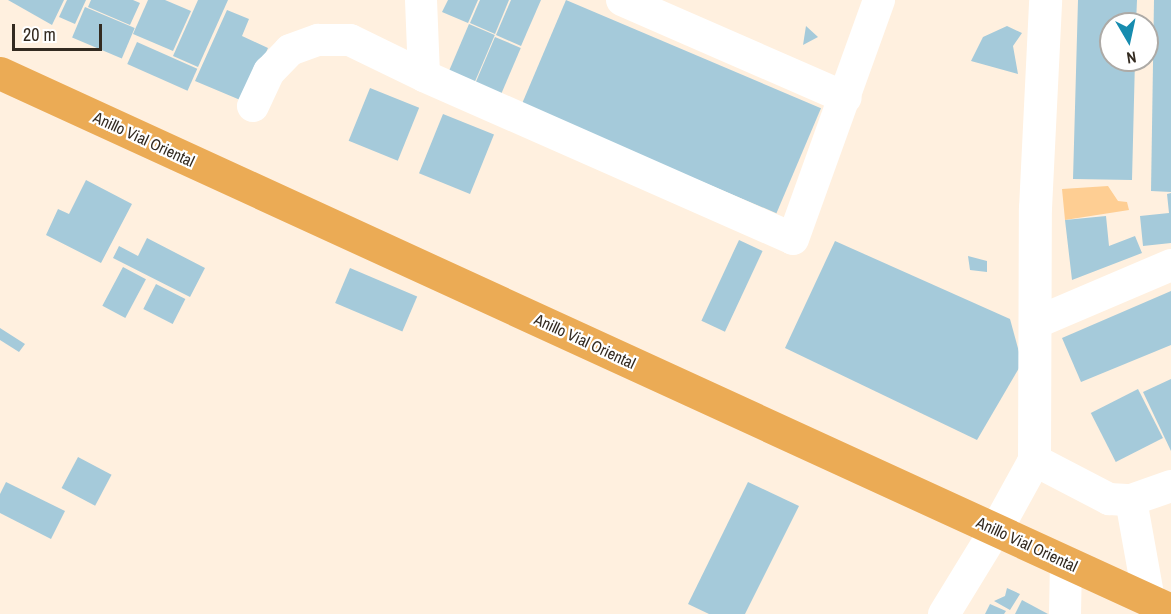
<!DOCTYPE html>
<style>
body{margin:0}
#map{position:relative;width:1171px;height:614px;overflow:hidden;background:#fff0df;font-family:"Archivo Narrow",sans-serif}
div>[style]{position:absolute}
[style*='--x']{left:calc(var(--x)*1px);top:calc(var(--y)*1px);width:calc(var(--w)*1px);rotate:calc(var(--a)*1deg)}
.green>*{inset:0;background:#fece93}
.building>*{inset:0;background:#a5cada;transform-origin:0 0}
.street>*{height:32px;margin:-16px;padding:0 16px;transform-origin:16px;border-radius:16px;background:#fff}
.secondary>*{height:33px;margin:-16.5px;padding:0 16.5px;transform-origin:16.5px;border-radius:16.5px;background:#fff}
.highway>*{height:33px;margin:-16.5px;padding:0 16.5px;transform-origin:16.5px;border-radius:16.5px;background:#ebab55}
span{translate:-50% -50%;white-space:nowrap;text-align:center;line-height:1.15;-webkit-text-stroke:4.5px #fff;paint-order:stroke}
.street-label{font-size:16px;color:#332a20}
.north{position:absolute;left:1099px;top:12px;width:60px;height:60px;box-sizing:border-box;background:#fff;border:2px solid #adaaa6;border-radius:50%;rotate:171deg;font-size:16px;font-weight:700;line-height:24px;text-align:center;color:#332a20}
.north::after{content:'';display:block;margin:auto;width:21px;height:27px;background:#178caf;clip-path:polygon(50% 0,100% 100%,50% 72%,0 100%)}
.scale{position:absolute;left:12px;top:24px;width:90px;height:27px;box-sizing:border-box;border:3px solid #332a20;border-top:0;padding-left:8px;font-size:18px;line-height:21px;white-space:nowrap;color:#332a20;-webkit-text-stroke:4px #fff;paint-order:stroke}
</style>
<div id="map">
<div class="green">
<i style="clip-path:polygon(1108px 186px,1118px 201px,1127px 202px,1129px 210px,1065px 220px,1062px 189px)"></i>
</div>
<div class="building">
<i style="clip-path:polygon(8px 0,64px 0,52px 25px)"></i>
<i style="clip-path:polygon(67px 0,86px 0,75px 24px,59px 17px)"></i>
<i style="clip-path:polygon(91px 0,133px 0,140px 3px,130px 25px,88px 7px)"></i>
<i style="clip-path:polygon(148px 0,165px 0,191px 11px,173px 51px,133px 34px)"></i>
<i style="clip-path:polygon(198px 0,228px 0,198px 67px,173px 56px)"></i>
<i style="clip-path:polygon(448px 0,478px 0,468px 23px,442px 12px)"></i>
<i style="clip-path:polygon(480px 0,509px 0,495px 34px,470px 23px)"></i>
<i style="clip-path:polygon(511px 0,541px 0,521px 46px,496px 35px)"></i>
<i style="left:566px;top:0;width:277px;height:114px;rotate:23deg"></i>
<i style="clip-path:polygon(1078px 0,1137px 0,1136px 24px,1111px 24px,1111px 60px,1135px 60px,1132px 180px,1073px 179px)"></i>
<i style="clip-path:polygon(1154px 0,1171px 0,1171px 192px,1151px 191px)"></i>
<i style="left:85px;top:7px;width:54px;height:33px;rotate:23deg"></i>
<i style="clip-path:polygon(227px 10px,249px 19px,242px 36px,268px 48px,245px 102px,195px 81px)"></i>
<i style="left:469px;top:24px;width:28px;height:52px;rotate:23deg"></i>
<i style="clip-path:polygon(806px 26px,818px 37px,803px 45px)"></i>
<i style="clip-path:polygon(1007px 26px,1022px 33px,1013px 46px,1018px 74px,971px 61px,983px 37px)"></i>
<i style="left:495px;top:37px;width:28px;height:52px;rotate:23deg"></i>
<i style="left:137px;top:42px;width:66px;height:24px;rotate:24deg"></i>
<i style="left:370px;top:88px;width:53px;height:57px;rotate:22deg"></i>
<i style="left:443px;top:114px;width:55px;height:64px;rotate:22deg"></i>
<i style="clip-path:polygon(86px 180px,132px 204px,101px 263px,46px 235px,58px 209px,69px 214px)"></i>
<i style="clip-path:polygon(1171px 193px,1171px 243px,1143px 246px,1140px 216px,1169px 213px,1167px 194px)"></i>
<i style="clip-path:polygon(1106px 216px,1109px 246px,1135px 236px,1142px 253px,1072px 280px,1065px 220px)"></i>
<i style="clip-path:polygon(147px 238px,205px 268px,190px 297px,113px 258px,119px 246px,138px 256px)"></i>
<i style="left:739px;top:240px;width:26px;height:89px;rotate:25deg"></i>
<i style="clip-path:polygon(835px 241px,1010px 319px,1022px 363px,977px 440px,785px 348px)"></i>
<i style="clip-path:polygon(968px 256px,987px 261px,987px 272px,970px 270px)"></i>
<i style="left:123px;top:267px;width:26px;height:44px;rotate:28deg"></i>
<i style="left:350px;top:268px;width:73px;height:38px;rotate:23deg"></i>
<i style="left:156px;top:284px;width:33px;height:28px;rotate:27deg"></i>
<i style="clip-path:polygon(1171px 291px,1171px 345px,1081px 382px,1062px 338px)"></i>
<i style="clip-path:polygon(0 328px,25px 344px,19px 352px,0 340px)"></i>
<i style="clip-path:polygon(1171px 379px,1171px 451px,1143px 392px)"></i>
<i style="left:1138px;top:389px;width:55px;height:53px;rotate:63deg"></i>
<i style="left:78px;top:457px;width:38px;height:35px;rotate:28deg"></i>
<i style="clip-path:polygon(6px 482px,65px 511px,51px 539px,0 513px,0 494px)"></i>
<i style="clip-path:polygon(748px 482px,799px 506px,745px 614px,709px 614px,688px 604px)"></i>
<i style="clip-path:polygon(1007px 588px,1020px 594px,1010px 610px,994px 601px,1005px 596px)"></i>
<i style="clip-path:polygon(1022px 600px,1048px 614px,1015px 614px)"></i>
<i style="clip-path:polygon(990px 604px,1006px 611px,1004px 614px,985px 614px)"></i>
</div>
<div class="street">
<i style="--x:421;--y:0;--w:76;--a:87.7"></i>
<i style="--x:424;--y:76;--w:403;--a:23.8"></i>
<i style="--x:793;--y:239;--w:254;--a:-70.2"></i>
<i style="--x:622;--y:0;--w:244;--a:23.6"></i>
<i style="--x:253;--y:106;--w:38;--a:-65"></i>
<i style="--x:269;--y:72;--w:30;--a:-46"></i>
<i style="--x:290;--y:50;--w:30;--a:-20"></i>
<i style="--x:318;--y:40;--w:32;--a:0"></i>
<i style="--x:350;--y:40;--w:82;--a:25.9"></i>
<i style="--x:1035;--y:323;--w:148;--a:-23.1"></i>
<i style="--x:1034;--y:460;--w:85;--a:27.5"></i>
<i style="--x:1109;--y:499;--w:22;--a:3"></i>
<i style="--x:1131;--y:500;--w:102;--a:79.8"></i>
<i style="--x:1131;--y:500;--w:42;--a:-19.3"></i>
<i style="--x:944;--y:614;--w:100;--a:-58.5"></i>
<i style="--x:1065;--y:614;--w:52;--a:-88.9"></i>
</div>
<div class="secondary">
<i style="--x:996;--y:529;--w:79;--a:-61.2"></i>
<i style="--x:1034;--y:460;--w:252;--a:-89.8"></i>
<i style="--x:1035;--y:208;--w:208;--a:-87.2"></i>
</div>
<div class="highway">
<i style="--x:0;--y:73;--w:1288;--a:24.64"></i>
</div>
<div class="street-label">
<span style="left:144px;top:139px;rotate:25deg">Anillo Vial Oriental</span>
<span style="left:585px;top:341px;rotate:25deg">Anillo Vial Oriental</span>
<span style="left:1027px;top:544px;rotate:25deg">Anillo Vial Oriental</span>
</div>
<div class="north">N</div>
<div class="scale">20 m</div>
</div>
